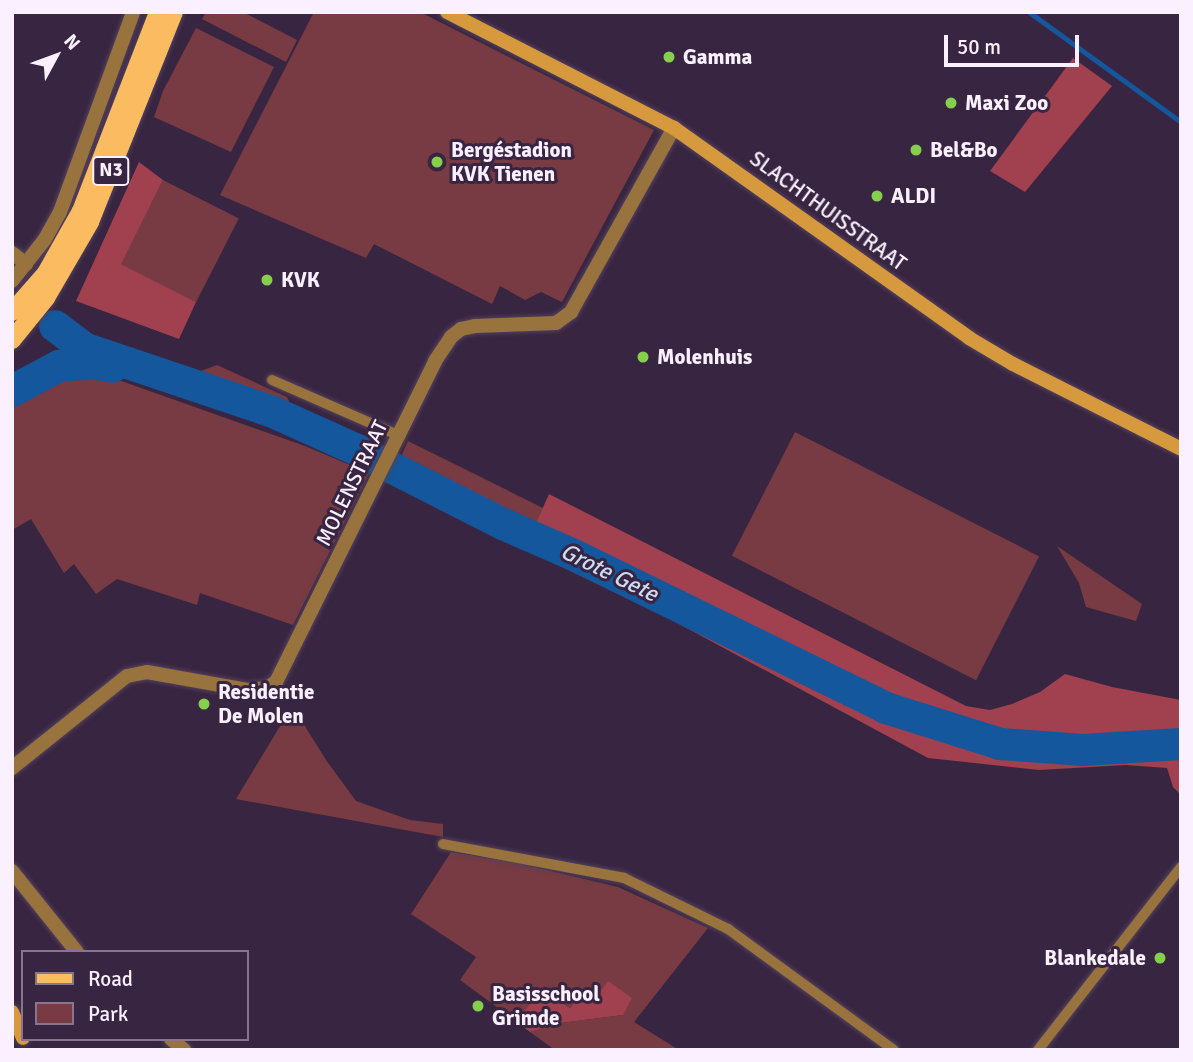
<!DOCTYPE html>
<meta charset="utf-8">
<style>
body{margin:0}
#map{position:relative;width:1193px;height:1062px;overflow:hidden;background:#382541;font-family:Signika,sans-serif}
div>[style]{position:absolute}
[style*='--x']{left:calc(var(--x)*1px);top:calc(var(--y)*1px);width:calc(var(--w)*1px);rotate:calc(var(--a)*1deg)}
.green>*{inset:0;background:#783b43;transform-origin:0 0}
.forest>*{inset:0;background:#a1404e}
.stream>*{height:5px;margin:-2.5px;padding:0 2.5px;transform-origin:2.5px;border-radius:2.5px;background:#14579c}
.river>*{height:32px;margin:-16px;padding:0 16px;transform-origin:16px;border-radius:16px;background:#14579c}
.roads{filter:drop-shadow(0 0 2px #53415c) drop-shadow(0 0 2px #53415c)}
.lane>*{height:10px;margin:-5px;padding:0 5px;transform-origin:5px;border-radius:5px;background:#99733e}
.street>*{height:14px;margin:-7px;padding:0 7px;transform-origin:7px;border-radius:7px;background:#99733e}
.secondary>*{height:14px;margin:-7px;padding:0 7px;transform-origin:7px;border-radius:7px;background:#d7993d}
.primary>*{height:18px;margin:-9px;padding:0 9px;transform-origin:9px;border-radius:9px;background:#fabb61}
.dots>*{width:19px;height:19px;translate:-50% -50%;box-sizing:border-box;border:4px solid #382541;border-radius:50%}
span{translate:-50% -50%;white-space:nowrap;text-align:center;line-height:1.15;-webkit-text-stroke:6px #382541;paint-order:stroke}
.shield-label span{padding:2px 5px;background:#382541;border:2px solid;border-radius:5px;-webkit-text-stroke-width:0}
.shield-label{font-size:19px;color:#faf0ff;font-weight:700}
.poi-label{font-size:21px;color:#faf0ff;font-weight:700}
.left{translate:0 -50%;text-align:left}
.right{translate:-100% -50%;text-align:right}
.street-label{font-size:21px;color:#faf0ff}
.water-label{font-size:23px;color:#ccdcf0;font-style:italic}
.frame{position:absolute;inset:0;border:14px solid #faf0ff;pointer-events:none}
.legend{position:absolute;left:21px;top:950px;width:228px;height:91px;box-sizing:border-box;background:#382541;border:2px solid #86768d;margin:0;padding:9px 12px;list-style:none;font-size:21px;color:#faf0ff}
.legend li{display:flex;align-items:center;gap:14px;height:35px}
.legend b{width:35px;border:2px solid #86768d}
.north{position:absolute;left:21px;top:21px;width:70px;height:70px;-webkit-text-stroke:5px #382541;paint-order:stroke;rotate:49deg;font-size:19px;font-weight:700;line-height:28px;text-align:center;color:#faf0ff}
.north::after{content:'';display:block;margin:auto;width:24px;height:32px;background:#faf0ff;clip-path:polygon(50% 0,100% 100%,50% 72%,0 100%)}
.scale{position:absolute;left:944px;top:35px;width:135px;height:32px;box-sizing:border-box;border:4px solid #faf0ff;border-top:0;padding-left:9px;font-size:21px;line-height:24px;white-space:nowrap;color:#faf0ff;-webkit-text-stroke:5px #382541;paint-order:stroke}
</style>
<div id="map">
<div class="green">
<i style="clip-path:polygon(206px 12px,243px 12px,297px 40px,286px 62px,202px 19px)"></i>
<i style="clip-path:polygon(314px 12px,420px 12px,654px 130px,562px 302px,541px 292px,525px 300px,500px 286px,492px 304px,374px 244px,366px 258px,220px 195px)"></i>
<i style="clip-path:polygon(196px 28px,274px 67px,231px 152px,154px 117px,163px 91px)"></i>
<i style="left:163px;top:180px;width:85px;height:94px;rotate:27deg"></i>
<i style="clip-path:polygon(217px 365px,287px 397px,294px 412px,257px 398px,201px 371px)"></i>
<i style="clip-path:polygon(74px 371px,96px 372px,305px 446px,369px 473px,293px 625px,200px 593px,197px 605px,117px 579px,96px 594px,74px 564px,64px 573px,31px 519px,12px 530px,12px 386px,25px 393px,33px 391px)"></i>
<i style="left:795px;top:432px;width:274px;height:139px;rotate:27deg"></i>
<i style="clip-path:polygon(408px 441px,543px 508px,536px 523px,544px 527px,541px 533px,398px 463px)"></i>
<i style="clip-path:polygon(1057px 546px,1142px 604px,1136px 621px,1086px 607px,1079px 583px)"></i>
<i style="clip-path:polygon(288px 713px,298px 715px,326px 760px,356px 801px,410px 820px,443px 824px,443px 837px,236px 799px)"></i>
<i style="clip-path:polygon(451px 852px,517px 863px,618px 887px,708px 928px,634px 1022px,679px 1050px,555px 1050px,530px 1032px,560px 1023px,623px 1015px,586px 988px,570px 1008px,541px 989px,517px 1022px,460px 980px,476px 957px,411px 914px)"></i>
</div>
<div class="forest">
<i style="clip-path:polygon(1073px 58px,1112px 86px,1025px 192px,990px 171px)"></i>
<i style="clip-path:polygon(139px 162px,163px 180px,121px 264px,196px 302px,179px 339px,76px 301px)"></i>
<i style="clip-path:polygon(549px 494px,966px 706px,990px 710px,1012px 704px,1040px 692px,1065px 674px,1112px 687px,1181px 700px,1181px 795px,1173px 787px,1167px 768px,1126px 765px,1039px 770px,928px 758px,670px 619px,529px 551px,544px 527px,536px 523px)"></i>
<i style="clip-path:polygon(608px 981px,632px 998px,623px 1015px,560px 1023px,530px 1032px,517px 1022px,540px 989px,570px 1008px,586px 988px,598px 995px)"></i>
</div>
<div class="stream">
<i style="--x:1029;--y:12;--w:188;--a:35.9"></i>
</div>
<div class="river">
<i style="--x:55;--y:326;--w:39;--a:37"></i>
<i style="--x:86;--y:349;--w:197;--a:18.6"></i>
<i style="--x:273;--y:412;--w:92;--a:24.3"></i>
<i style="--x:357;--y:450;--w:164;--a:26.9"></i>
<i style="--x:503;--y:524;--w:77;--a:23.6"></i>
<i style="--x:574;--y:555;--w:347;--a:26.1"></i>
<i style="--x:886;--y:708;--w:120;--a:17.5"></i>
<i style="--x:1000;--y:744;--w:83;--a:4.1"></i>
<i style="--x:1083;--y:750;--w:98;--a:-3.5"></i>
<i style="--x:12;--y:391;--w:53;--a:-28"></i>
<i style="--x:59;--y:366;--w:34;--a:-5"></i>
<i style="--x:93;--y:363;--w:20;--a:11"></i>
</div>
<div class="roads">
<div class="lane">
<i style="--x:272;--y:380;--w:140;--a:23.6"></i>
<i style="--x:443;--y:844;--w:184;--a:10.6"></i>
<i style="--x:624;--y:878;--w:116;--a:26.1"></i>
<i style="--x:728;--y:929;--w:205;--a:36.1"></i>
<i style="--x:1038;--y:1050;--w:232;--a:-52"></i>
</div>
<div class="street">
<i style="--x:12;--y:253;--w:18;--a:38"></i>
<i style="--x:12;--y:281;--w:53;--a:-51.8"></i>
<i style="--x:45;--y:239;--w:31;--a:-61"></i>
<i style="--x:60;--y:212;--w:213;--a:-69.9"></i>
<i style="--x:12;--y:768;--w:147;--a:-38.7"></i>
<i style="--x:127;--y:676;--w:20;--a:-11"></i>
<i style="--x:147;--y:672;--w:103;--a:10.1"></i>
<i style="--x:248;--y:690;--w:19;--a:-6"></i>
<i style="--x:267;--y:688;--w:11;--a:-34"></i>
<i style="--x:276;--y:682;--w:358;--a:-63.6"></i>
<i style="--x:435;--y:361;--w:29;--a:-56"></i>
<i style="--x:451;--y:337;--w:13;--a:-39"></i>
<i style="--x:461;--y:329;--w:14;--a:-12"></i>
<i style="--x:475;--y:326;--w:81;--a:-2.1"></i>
<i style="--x:556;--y:323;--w:19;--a:-36"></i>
<i style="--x:571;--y:312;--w:211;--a:-60.8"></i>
<i style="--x:12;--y:871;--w:104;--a:51.3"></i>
<i style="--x:171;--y:1039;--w:17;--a:40"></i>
</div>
<div class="secondary">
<i style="--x:447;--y:12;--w:255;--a:27.1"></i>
<i style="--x:674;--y:128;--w:362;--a:35.4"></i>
<i style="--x:969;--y:338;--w:51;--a:30.6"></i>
<i style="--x:1013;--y:364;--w:188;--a:26.8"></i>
<i style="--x:12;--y:1012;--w:28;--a:67"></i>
</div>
<div class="primary">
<i style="--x:12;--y:312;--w:52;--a:-48.9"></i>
<i style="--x:46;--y:273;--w:71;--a:-60.6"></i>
<i style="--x:81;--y:211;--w:213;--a:-68.8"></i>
<i style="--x:12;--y:340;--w:54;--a:-51"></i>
<i style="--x:46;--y:298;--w:88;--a:-59.9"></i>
<i style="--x:90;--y:222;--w:226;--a:-68.2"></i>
</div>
</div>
<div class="dots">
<i style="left:669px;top:57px;background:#86cf4c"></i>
<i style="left:951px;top:103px;background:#86cf4c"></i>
<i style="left:916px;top:150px;background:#86cf4c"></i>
<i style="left:437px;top:162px;background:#86cf4c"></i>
<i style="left:877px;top:196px;background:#86cf4c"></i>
<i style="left:267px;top:280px;background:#86cf4c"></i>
<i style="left:643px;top:357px;background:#86cf4c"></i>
<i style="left:204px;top:704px;background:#86cf4c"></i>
<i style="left:1160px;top:958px;background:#86cf4c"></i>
<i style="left:478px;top:1006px;background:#86cf4c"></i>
</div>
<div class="shield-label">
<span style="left:111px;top:171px">N3</span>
</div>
<div class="poi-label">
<span class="left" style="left:683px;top:57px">Gamma</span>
<span class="left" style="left:965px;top:103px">Maxi Zoo</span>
<span class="left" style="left:451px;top:162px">Bergéstadion<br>KVK Tienen</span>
<span class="left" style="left:930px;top:150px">Bel&amp;Bo</span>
<span class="left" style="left:891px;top:196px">ALDI</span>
<span class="left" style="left:281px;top:280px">KVK</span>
<span class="left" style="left:657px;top:357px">Molenhuis</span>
<span class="left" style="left:218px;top:704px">Residentie<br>De Molen</span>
<span class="right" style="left:1146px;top:958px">Blankedale</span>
<span class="left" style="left:492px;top:1006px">Basisschool<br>Grimde</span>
</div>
<div class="street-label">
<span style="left:828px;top:211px;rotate:36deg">SLACHTHUISSTRAAT</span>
<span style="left:352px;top:483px;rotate:-64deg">MOLENSTRAAT</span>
</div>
<div class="water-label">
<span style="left:609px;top:573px;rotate:26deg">Grote Gete</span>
</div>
<div class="frame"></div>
<ul class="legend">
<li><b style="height:9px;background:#fabb61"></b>Road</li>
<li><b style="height:19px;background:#783b43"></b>Park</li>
</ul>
<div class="north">N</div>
<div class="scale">50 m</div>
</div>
